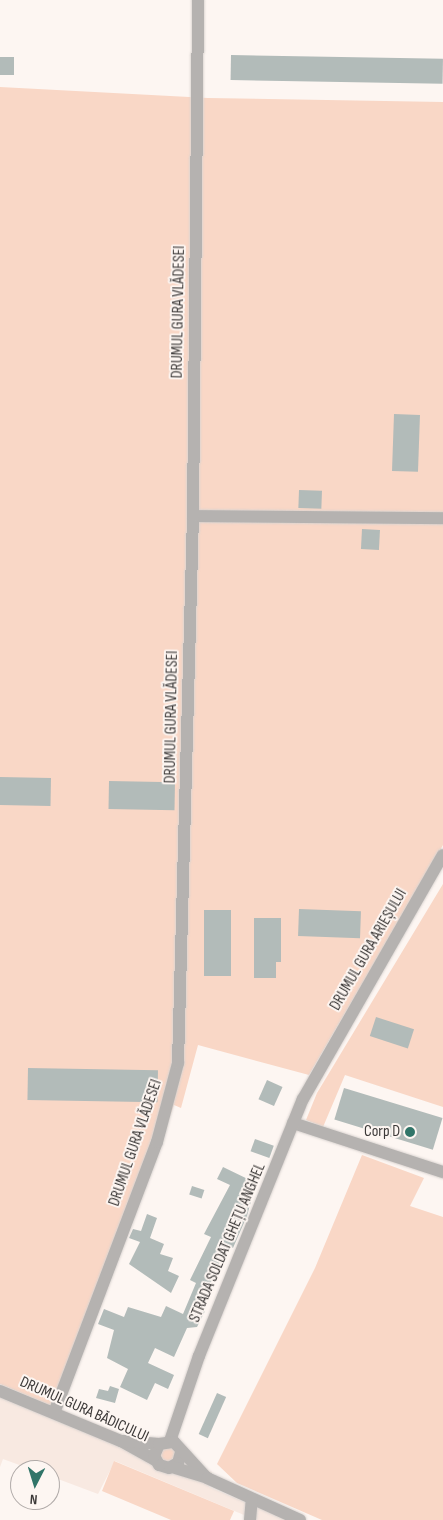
<!DOCTYPE html>
<meta charset="utf-8">
<style>
body{margin:0}
#map{position:relative;width:443px;height:1520px;overflow:hidden;background:#fdf6f2;font-family:"Sofia Sans Condensed",sans-serif}
div>[style]{position:absolute}
[style*='--x']{left:calc(var(--x)*1px);top:calc(var(--y)*1px);width:calc(var(--w)*1px);rotate:calc(var(--a)*1deg)}
.built>*{inset:0;background:#f8e9e1}
.green>*{inset:0;background:#f9d7c6}
.building>*{inset:0;background:#b2bbb9;transform-origin:0 0}
.roads{filter:drop-shadow(0 0 1px #dad4d1) drop-shadow(0 0 1px #dad4d1)}
.minor>*{height:12px;margin:-6px;padding:0 6px;transform-origin:6px;border-radius:6px;background:#b5b2b0}
.dots>*{width:14px;height:14px;translate:-50% -50%;box-sizing:border-box;border:2px solid #fdf6f2;border-radius:50%}
span{translate:-50% -50%;white-space:nowrap;text-align:center;line-height:1.15;-webkit-text-stroke:4px #fdf6f2;paint-order:stroke}
.street-label{font-size:16px;color:#3c3938}
.poi-label{font-size:16px;color:#3c3938}
.right{translate:-100% -50%;text-align:right}
.north{position:absolute;left:10px;top:1460px;width:50px;height:50px;box-sizing:border-box;background:#fdf6f2;border:1px solid #b0aaa8;border-radius:50%;rotate:185deg;font-size:14px;font-weight:700;line-height:20px;text-align:center;color:#3c3938}
.north::after{content:'';display:block;margin:auto;width:18px;height:22px;background:#317569;clip-path:polygon(50% 0,100% 100%,50% 72%,0 100%)}
</style>
<div id="map">
<div class="built">
<i style="clip-path:polygon(0 1384px,212px 1472px,209px 1487px,287px 1520px,256px 1520px,115px 1461px,98px 1494px,50px 1476px,50px 1470px,33px 1470px,3px 1459px,0 1467px)"></i>
</div>
<div class="green">
<i style="clip-path:polygon(0 87px,208px 98px,443px 102px,443px 845px,309px 1075px,198px 1045px,181px 1108px,174px 1105px,149px 1177px,52px 1406px,0 1384px)"></i>
<i style="clip-path:polygon(443px 884px,443px 1107px,345px 1075px,323px 1127px,306px 1120px,317px 1093px)"></i>
<i style="clip-path:polygon(362px 1155px,424px 1178px,410px 1206px,443px 1217px,443px 1520px,322px 1520px,237px 1483px,217px 1464px,315px 1268px)"></i>
<i style="clip-path:polygon(176px 1444px,172px 1467px,154px 1452px)"></i>
<i style="clip-path:polygon(114px 1461px,234px 1511px,230px 1520px,171px 1520px,102px 1491px)"></i>
</div>
<div class="building">
<i style="left:231px;top:55px;width:212px;height:25px;rotate:1deg"></i>
<i style="left:0;top:57px;width:14px;height:18px"></i>
<i style="left:394px;top:414px;width:26px;height:57px;rotate:2deg"></i>
<i style="left:299px;top:490px;width:23px;height:18px;rotate:2deg"></i>
<i style="left:362px;top:529px;width:18px;height:20px;rotate:3deg"></i>
<i style="left:0;top:777px;width:51px;height:28px;rotate:1deg"></i>
<i style="left:109px;top:781px;width:66px;height:28px;rotate:1deg"></i>
<i style="left:299px;top:909px;width:62px;height:27px;rotate:2deg"></i>
<i style="left:204px;top:910px;width:27px;height:66px"></i>
<i style="clip-path:polygon(254px 918px,281px 918px,281px 962px,276px 962px,276px 978px,254px 978px)"></i>
<i style="left:376px;top:1017px;width:40px;height:20px;rotate:18deg"></i>
<i style="left:28px;top:1068px;width:130px;height:32px;rotate:1deg"></i>
<i style="left:267px;top:1080px;width:17px;height:21px;rotate:24deg"></i>
<i style="left:344px;top:1088px;width:103px;height:33px;rotate:17deg"></i>
<i style="left:255px;top:1139px;width:20px;height:13px;rotate:20deg"></i>
<i style="clip-path:polygon(223px 1167px,256px 1183px,247px 1216px,233px 1248px,227px 1245px,200px 1309px,205px 1311px,197px 1327px,187px 1328px,174px 1357px,155px 1348px,148px 1363px,174px 1375px,168px 1389px,155px 1383px,147px 1400px,120px 1387px,128px 1369px,107px 1358px,114px 1330px,98px 1324px,104px 1309px,124px 1317px,128px 1307px,161px 1317px,166px 1306px,183px 1314px,196px 1283px,190px 1280px,211px 1237px,204px 1234px,230px 1185px,217px 1179px)"></i>
<i style="left:192px;top:1186px;width:13px;height:9px;rotate:18deg"></i>
<i style="clip-path:polygon(147px 1214px,157px 1218px,150px 1238px,164px 1244px,160px 1254px,173px 1258px,168px 1271px,179px 1276px,171px 1293px,129px 1264px,140px 1242px,129px 1238px,133px 1229px,141px 1231px)"></i>
<i style="clip-path:polygon(110px 1386px,119px 1389px,115px 1403px,96px 1398px,99px 1389px,108px 1391px)"></i>
<i style="left:217px;top:1393px;width:10px;height:45px;rotate:24deg"></i>
</div>
<div class="roads">
<div class="minor">
<i style="--x:193;--y:516;--w:250;--a:0.5"></i>
<i style="--x:293;--y:1123;--w:158;--a:18.1"></i>
<i style="--x:0;--y:1391;--w:131;--a:22.5"></i>
<i style="--x:121;--y:1441;--w:39;--a:29"></i>
<i style="--x:54;--y:1413;--w:290;--a:-69.2"></i>
<i style="--x:157;--y:1142;--w:82;--a:-75.1"></i>
<i style="--x:178;--y:1063;--w:547;--a:-88.43"></i>
<i style="--x:193;--y:516;--w:516;--a:-89.44"></i>
<i style="--x:124;--y:1441;--w:35;--a:5"></i>
<i style="--x:170;--y:1441;--w:90;--a:-71.2"></i>
<i style="--x:199;--y:1356;--w:277;--a:-68"></i>
<i style="--x:303;--y:1099;--w:281;--a:-60.2"></i>
<i style="--x:181;--y:1452;--w:11;--a:105"></i>
<i style="--x:178;--y:1463;--w:10;--a:151"></i>
<i style="--x:169;--y:1468;--w:10;--a:-163"></i>
<i style="--x:159;--y:1465;--w:10;--a:-119"></i>
<i style="--x:154;--y:1456;--w:13;--a:-67"></i>
<i style="--x:159;--y:1444;--w:15;--a:-8"></i>
<i style="--x:174;--y:1442;--w:46;--a:47.6"></i>
<i style="--x:172;--y:1467;--w:37;--a:17"></i>
<i style="--x:207;--y:1478;--w:102;--a:24.3"></i>
<i style="--x:250;--y:1520;--w:21;--a:-85"></i>
</div>
</div>
<div class="dots">
<i style="left:410px;top:1132px;background:#317569"></i>
</div>
<div class="street-label">
<span style="left:179px;top:312px;rotate:-89deg">DRUMUL GURA VLĂDESEI</span>
<span style="left:172px;top:717px;rotate:-89deg">DRUMUL GURA VLĂDESEI</span>
<span style="left:369px;top:950px;rotate:-60deg">DRUMUL GURA ARIEȘULUI</span>
<span style="left:136px;top:1143px;rotate:-71deg">DRUMUL GURA VLĂDESEI</span>
<span style="left:228px;top:1243px;rotate:-67deg">STRADA SOLDAT GHEȚU ANGHEL</span>
<span style="left:84px;top:1410px;rotate:24deg">DRUMUL GURA BĂDICULUI</span>
</div>
<div class="poi-label">
<span class="right" style="left:400px;top:1132px">Corp D</span>
</div>
<div class="north">N</div>
</div>
